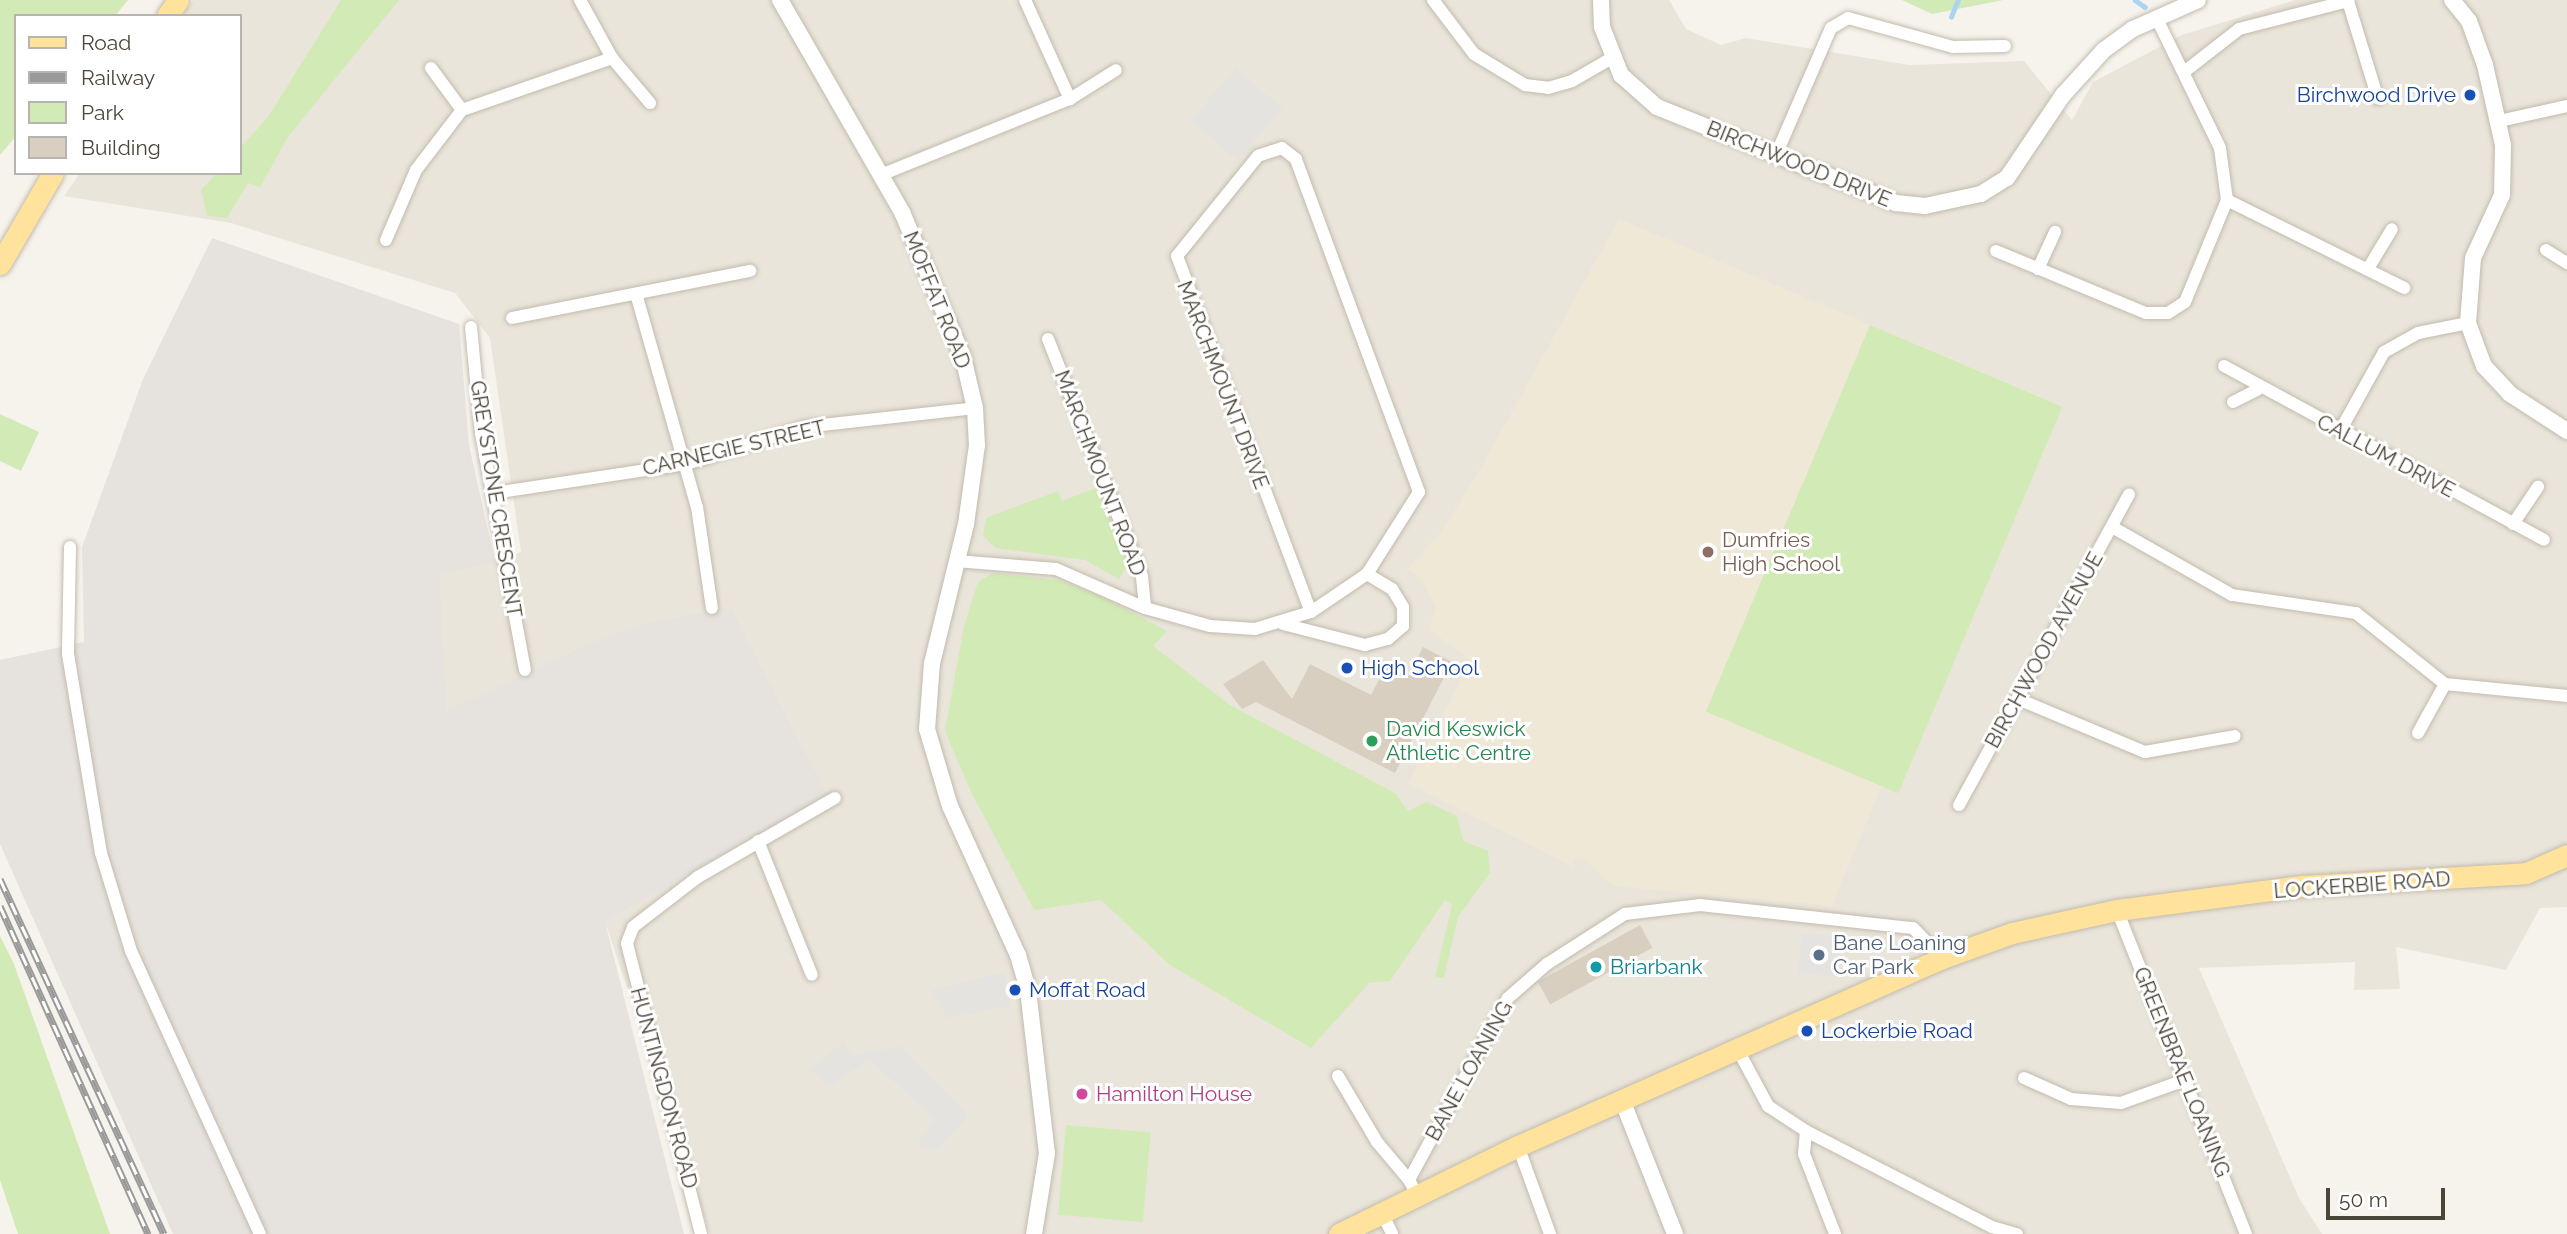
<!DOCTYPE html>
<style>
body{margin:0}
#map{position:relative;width:2567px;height:1234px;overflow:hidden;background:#f6f3ec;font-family:Raleway,sans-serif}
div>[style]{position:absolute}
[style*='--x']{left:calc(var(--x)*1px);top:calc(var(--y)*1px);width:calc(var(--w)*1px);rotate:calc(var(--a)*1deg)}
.residential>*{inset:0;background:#eae5da}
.industrial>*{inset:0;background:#e6e2dd}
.education>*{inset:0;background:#efe8d6}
.green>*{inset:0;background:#d2eab5;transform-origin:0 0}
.parking>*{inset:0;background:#e5e3e0;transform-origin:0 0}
.stream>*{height:4.5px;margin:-2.25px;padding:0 2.25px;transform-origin:2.25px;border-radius:2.25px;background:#a9d4f2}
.building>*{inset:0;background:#d8cfc1;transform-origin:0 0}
.roads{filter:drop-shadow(0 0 2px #c2bbae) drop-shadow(0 0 2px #c2bbae)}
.minor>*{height:12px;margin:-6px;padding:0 6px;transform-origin:6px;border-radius:6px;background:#fff}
.tertiary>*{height:16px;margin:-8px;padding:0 8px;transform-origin:8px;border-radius:8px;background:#fff}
.primary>*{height:21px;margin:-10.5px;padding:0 10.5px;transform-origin:10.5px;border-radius:10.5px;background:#ffe39c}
.rail>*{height:7px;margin-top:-3.5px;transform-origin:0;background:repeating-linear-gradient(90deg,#fff 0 13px,#9a9a9a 0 26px);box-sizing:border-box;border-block:2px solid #9a9a9a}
.dots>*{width:19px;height:19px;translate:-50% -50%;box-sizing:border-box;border:4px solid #fff;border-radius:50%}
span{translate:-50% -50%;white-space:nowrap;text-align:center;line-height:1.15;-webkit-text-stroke:6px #fff;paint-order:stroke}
.transit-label{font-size:21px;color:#164399}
.right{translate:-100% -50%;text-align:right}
.left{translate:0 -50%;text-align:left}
.street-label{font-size:21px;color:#4b4439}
.education-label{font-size:21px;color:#785e54}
.leisure-label{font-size:21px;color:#27864d}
.service-label{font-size:21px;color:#4e5e75}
.culture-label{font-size:21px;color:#0d838f}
.hotel-label{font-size:21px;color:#b23c85}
.legend{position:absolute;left:14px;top:14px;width:228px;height:161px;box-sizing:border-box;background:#fff;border:2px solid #b7b4b0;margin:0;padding:9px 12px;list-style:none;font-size:21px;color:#4b4439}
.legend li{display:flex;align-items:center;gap:14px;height:35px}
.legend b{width:35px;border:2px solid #b7b4b0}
.scale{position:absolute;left:2326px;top:1188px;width:119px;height:32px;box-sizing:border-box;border:4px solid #4b4439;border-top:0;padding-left:9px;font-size:21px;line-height:24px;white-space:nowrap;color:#4b4439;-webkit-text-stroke:5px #fff;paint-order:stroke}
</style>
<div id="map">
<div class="residential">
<i style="clip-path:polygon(193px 0,1669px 0,1686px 29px,1721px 45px,1746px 38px,1909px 65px,2024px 61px,2072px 120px,2093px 82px,2182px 35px,2295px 0,2567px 0,2567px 907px,2540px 908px,2506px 970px,2396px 947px,2400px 989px,2354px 990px,2355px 962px,2199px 968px,2299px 1198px,2322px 1234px,710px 1234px,605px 922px,826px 795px,585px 645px,447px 712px,438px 574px,521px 552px,490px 338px,455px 293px,231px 223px,64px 196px,80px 173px,240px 173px,240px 16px,183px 16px)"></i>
</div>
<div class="industrial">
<i style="clip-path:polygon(212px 238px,459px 324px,469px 445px,495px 562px,439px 574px,447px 711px,585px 645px,650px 622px,731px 608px,827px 795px,605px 922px,684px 1234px,173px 1234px,0 844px,0 660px,84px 642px,82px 547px,143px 379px)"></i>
</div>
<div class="education">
<i style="clip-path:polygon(1619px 219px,2063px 406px,1886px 775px,1832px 906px,1614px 886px,1578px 854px,1572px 866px,1408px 783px,1471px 661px,1429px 629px,1436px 607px,1423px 581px,1407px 569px,1439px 535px,1477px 475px)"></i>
</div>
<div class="green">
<i style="clip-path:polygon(0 0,128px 0,115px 16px,16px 16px,16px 136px,0 155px)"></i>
<i style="clip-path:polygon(341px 0,399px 0,288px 137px,260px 187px,248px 183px,227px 218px,207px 216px,201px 190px,217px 173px,240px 173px,240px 148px,268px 117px)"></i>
<i style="clip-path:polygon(1902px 0,2003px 0,1932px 14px)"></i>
<i style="left:1870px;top:325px;width:209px;height:420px;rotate:23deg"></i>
<i style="clip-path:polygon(0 414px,39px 432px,21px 471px,0 461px)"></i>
<i style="clip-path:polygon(1098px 487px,1128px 565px,1119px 579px,1085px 560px,995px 548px,983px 535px,986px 518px,1058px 491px,1062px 501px)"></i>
<i style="clip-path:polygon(993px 573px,1059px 580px,1104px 598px,1167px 631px,1153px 646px,1230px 705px,1395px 793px,1408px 811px,1427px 802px,1457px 816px,1463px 841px,1488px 851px,1490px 873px,1458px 917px,1444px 978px,1435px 977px,1452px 905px,1445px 900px,1390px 981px,1369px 983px,1311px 1048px,1170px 965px,1101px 900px,1034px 910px,971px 792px,945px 731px,964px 626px,978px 582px)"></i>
<i style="clip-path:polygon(0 936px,14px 964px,110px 1234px,18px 1234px,0 1180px)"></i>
<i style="left:1066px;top:1125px;width:85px;height:90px;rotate:5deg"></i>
</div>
<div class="parking">
<i style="left:1236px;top:68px;width:62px;height:69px;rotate:41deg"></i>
<i style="left:1802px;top:933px;width:39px;height:40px;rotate:6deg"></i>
<i style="clip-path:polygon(1005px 972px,1011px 1006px,947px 1018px,932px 990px)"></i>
<i style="clip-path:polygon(843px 1042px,853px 1055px,900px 1046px,969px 1115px,934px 1152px,917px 1144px,934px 1119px,869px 1059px,829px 1088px,810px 1069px)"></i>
</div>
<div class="stream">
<i style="--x:2135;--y:0;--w:12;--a:35"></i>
<i style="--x:1951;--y:17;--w:18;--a:-68"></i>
</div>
<div class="building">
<i style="clip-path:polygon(1423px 647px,1452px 662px,1395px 773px,1256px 702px,1242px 709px,1223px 684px,1263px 660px,1292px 699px,1310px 664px,1371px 695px,1386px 666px,1408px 677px)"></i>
<i style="left:1640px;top:925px;width:26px;height:117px;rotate:61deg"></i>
</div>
<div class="roads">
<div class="minor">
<i style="--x:580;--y:0;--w:66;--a:61.1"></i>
<i style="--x:612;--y:58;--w:59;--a:49.8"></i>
<i style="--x:1025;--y:0;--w:109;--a:65.6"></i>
<i style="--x:1433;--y:0;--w:68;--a:52.8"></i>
<i style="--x:1474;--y:54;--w:60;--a:31.3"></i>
<i style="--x:1525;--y:85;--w:23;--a:7"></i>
<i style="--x:1548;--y:88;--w:25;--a:-16"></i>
<i style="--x:1572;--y:81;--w:46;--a:-29.9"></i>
<i style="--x:431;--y:68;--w:52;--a:53.6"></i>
<i style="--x:2184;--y:72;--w:70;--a:-38"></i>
<i style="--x:2239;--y:29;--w:113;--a:-14.4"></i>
<i style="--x:2348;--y:1;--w:102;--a:73"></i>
<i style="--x:2499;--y:121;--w:70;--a:-12.4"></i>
<i style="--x:1776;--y:155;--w:138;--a:-66.6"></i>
<i style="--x:1831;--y:28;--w:20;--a:-30"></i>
<i style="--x:1848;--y:18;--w:109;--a:15.4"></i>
<i style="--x:1953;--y:47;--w:52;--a:-1.1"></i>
<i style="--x:883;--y:174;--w:201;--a:-21.9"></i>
<i style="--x:1070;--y:99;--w:54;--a:-32.2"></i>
<i style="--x:2227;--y:200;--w:198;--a:26.4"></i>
<i style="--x:386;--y:240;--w:76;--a:-66.8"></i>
<i style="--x:416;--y:170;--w:76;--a:-52.5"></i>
<i style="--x:462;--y:110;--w:159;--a:-19.1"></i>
<i style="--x:2546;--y:250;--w:25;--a:32"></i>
<i style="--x:1996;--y:251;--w:162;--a:22.5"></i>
<i style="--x:2146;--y:313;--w:22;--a:0"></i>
<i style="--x:2168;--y:313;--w:20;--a:-33"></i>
<i style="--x:2185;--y:302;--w:110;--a:-67.6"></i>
<i style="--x:2227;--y:200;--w:52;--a:-97.7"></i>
<i style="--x:2220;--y:148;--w:146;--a:-116"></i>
<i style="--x:2369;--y:267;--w:44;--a:-58.8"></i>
<i style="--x:2038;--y:269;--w:41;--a:-65.3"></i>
<i style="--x:637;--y:297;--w:218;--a:74.1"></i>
<i style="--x:697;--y:507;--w:102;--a:81.6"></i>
<i style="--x:512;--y:318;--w:243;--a:-11.2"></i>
<i style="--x:471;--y:327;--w:106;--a:84.6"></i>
<i style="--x:481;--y:433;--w:241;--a:79.5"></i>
<i style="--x:1048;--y:339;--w:256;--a:68.4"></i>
<i style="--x:1142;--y:577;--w:31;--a:84"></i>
<i style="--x:2224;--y:366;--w:364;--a:28.5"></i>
<i style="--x:2233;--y:402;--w:28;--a:-27"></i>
<i style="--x:2340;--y:431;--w:90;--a:-60.9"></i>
<i style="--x:2384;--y:352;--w:39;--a:-29"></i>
<i style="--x:2418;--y:333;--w:51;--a:-11.3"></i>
<i style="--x:494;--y:493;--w:194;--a:-8.6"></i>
<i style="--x:686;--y:464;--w:124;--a:-17.4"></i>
<i style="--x:804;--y:427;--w:172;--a:-6.3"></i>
<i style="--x:2513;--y:524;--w:45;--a:-56"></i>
<i style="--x:2112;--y:527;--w:138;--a:29.5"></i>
<i style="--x:2232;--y:595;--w:125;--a:8.3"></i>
<i style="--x:2356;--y:613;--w:114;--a:38.6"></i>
<i style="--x:2445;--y:684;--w:123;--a:5.6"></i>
<i style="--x:70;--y:547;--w:107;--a:91.1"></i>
<i style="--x:68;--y:654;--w:202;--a:80.6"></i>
<i style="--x:101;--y:853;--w:102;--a:73"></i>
<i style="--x:131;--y:951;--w:311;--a:65.5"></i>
<i style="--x:956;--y:561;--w:100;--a:4.6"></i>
<i style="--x:1056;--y:569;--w:97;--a:23.7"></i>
<i style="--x:1145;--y:608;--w:67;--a:15.5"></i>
<i style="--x:1210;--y:626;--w:45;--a:3.8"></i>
<i style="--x:1255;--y:629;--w:59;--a:-16.9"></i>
<i style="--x:1311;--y:612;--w:68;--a:-34.2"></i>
<i style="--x:1367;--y:574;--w:97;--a:-57.6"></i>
<i style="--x:1419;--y:492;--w:355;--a:-110.3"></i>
<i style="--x:1296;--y:159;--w:18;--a:-142"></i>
<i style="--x:1282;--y:148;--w:25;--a:162"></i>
<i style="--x:1258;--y:156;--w:129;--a:129"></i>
<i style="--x:1177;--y:256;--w:380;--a:69.4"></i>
<i style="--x:1283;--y:624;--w:85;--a:14.4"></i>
<i style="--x:1365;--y:645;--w:24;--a:-15"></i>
<i style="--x:1388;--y:639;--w:20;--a:-41"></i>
<i style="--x:1403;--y:626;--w:19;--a:-90"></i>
<i style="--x:1403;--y:607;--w:21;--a:-121"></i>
<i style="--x:1392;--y:589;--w:29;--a:-149"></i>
<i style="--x:2018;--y:699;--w:138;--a:22.7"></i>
<i style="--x:2145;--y:752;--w:91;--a:-10.1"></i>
<i style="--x:2418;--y:733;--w:56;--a:-61.1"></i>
<i style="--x:1959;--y:805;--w:354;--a:-61.3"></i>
<i style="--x:758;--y:841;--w:144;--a:68.1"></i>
<i style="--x:2117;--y:910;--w:349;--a:68.3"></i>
<i style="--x:1738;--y:1050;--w:64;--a:61.8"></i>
<i style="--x:1768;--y:1106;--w:45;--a:33.3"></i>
<i style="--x:1806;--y:1131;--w:23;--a:95"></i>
<i style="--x:1804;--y:1154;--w:86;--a:68.8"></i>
<i style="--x:1338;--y:1076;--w:77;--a:59.4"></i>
<i style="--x:1377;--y:1142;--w:50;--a:49.9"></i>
<i style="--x:2024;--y:1078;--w:51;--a:24.1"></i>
<i style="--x:2071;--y:1099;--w:50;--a:4.6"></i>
<i style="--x:2121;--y:1103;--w:65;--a:-19.8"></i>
<i style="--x:1806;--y:1131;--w:209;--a:27.3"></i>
<i style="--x:1992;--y:1227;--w:26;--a:16"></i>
<i style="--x:1518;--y:1146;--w:94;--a:70"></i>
<i style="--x:1416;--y:1193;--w:15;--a:-118"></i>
<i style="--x:1409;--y:1180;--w:207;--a:-61.5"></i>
<i style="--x:1508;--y:998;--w:52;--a:-41.1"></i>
<i style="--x:1547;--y:964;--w:93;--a:-32.7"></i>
<i style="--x:1625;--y:914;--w:76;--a:-6.8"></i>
<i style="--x:1700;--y:905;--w:214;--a:6.2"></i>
<i style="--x:1913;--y:928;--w:42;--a:46"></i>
<i style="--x:1381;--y:1211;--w:25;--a:64"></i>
<i style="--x:701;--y:1234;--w:300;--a:-104.3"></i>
<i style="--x:627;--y:943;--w:17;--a:-69"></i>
<i style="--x:633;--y:927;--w:82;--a:-37.6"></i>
<i style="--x:698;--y:877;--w:158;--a:-30"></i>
</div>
<div class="tertiary">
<i style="--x:780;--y:0;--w:245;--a:60.1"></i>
<i style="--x:902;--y:212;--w:157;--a:67.2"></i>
<i style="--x:963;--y:357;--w:52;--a:76.8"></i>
<i style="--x:975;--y:408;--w:37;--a:87"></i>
<i style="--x:977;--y:445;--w:80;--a:97.9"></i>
<i style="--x:966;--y:524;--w:143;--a:103.7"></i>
<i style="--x:932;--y:663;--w:66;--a:94.3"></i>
<i style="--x:927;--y:729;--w:80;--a:73.4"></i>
<i style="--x:950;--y:806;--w:164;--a:65.5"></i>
<i style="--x:1018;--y:955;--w:36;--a:74"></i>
<i style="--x:1028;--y:990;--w:164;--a:83.4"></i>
<i style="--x:1047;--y:1153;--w:82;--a:99.1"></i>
<i style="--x:1601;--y:0;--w:27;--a:88"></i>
<i style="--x:1602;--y:27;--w:52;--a:68.4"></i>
<i style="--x:1621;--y:75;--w:48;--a:41.6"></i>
<i style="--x:1657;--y:107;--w:258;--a:21.9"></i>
<i style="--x:1896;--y:203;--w:29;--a:6"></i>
<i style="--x:1925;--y:206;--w:57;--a:-12.1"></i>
<i style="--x:1981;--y:194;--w:31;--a:-32"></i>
<i style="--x:2007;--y:178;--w:100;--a:-56"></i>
<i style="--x:2063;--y:95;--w:61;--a:-47.7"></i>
<i style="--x:2104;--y:50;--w:36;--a:-36"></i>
<i style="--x:2133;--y:29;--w:71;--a:-24"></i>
<i style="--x:2452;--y:0;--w:27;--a:51"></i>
<i style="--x:2469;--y:21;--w:47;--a:70"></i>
<i style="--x:2485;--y:65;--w:82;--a:77.3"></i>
<i style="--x:2503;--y:145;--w:50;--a:91.1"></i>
<i style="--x:2502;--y:195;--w:69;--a:114.7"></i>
<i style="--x:2473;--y:258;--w:65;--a:94.4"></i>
<i style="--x:2468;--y:323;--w:46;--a:69.6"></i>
<i style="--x:2484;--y:366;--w:38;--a:47"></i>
<i style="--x:2510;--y:394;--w:68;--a:33"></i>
<i style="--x:1622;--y:1100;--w:144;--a:68.4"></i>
</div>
<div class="primary">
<i style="--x:167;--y:16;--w:19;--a:-55"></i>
<i style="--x:0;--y:264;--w:105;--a:-59.8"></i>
<i style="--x:1339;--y:1234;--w:199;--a:-26.2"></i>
<i style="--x:1518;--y:1146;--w:464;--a:-23.9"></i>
<i style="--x:1942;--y:958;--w:74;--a:-19.7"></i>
<i style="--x:2012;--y:933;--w:107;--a:-12.4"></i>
<i style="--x:2117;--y:910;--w:188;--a:-7.4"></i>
<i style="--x:2303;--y:886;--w:223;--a:-3.3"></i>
<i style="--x:2526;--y:873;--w:45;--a:-23.7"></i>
</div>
</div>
<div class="rail">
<i style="--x:0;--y:879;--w:391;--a:65.2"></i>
<i style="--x:0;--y:906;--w:360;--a:65.7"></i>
</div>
<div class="dots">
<i style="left:2470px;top:95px;background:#1a4fb4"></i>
<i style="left:1708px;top:552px;background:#8d6e63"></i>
<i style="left:1347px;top:668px;background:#1a4fb4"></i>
<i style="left:1372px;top:741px;background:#2e9e5b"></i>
<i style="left:1819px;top:955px;background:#5c6f8a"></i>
<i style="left:1596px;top:967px;background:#0f9aa8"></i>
<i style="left:1015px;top:990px;background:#1a4fb4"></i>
<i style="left:1807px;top:1031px;background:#1a4fb4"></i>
<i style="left:1082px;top:1094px;background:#d1479c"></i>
</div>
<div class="transit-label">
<span class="right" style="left:2456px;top:95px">Birchwood Drive</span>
<span class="left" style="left:1361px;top:668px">High School</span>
<span class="left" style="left:1029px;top:990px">Moffat Road</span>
<span class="left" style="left:1821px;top:1031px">Lockerbie Road</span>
</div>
<div class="street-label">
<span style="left:1799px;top:164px;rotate:22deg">BIRCHWOOD DRIVE</span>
<span style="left:937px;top:300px;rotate:68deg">MOFFAT ROAD</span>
<span style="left:1223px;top:385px;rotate:69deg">MARCHMOUNT DRIVE</span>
<span style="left:734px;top:448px;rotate:-13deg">CARNEGIE STREET</span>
<span style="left:2386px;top:456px;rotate:28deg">CALLUM DRIVE</span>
<span style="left:1100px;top:473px;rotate:69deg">MARCHMOUNT ROAD</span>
<span style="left:496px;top:499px;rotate:81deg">GREYSTONE CRESCENT</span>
<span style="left:2044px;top:650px;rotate:-61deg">BIRCHWOOD AVENUE</span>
<span style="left:2362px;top:885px;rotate:-4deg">LOCKERBIE ROAD</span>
<span style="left:1469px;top:1071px;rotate:-61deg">BANE LOANING</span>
<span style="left:2182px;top:1072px;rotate:68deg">GREENBRAE LOANING</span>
<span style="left:664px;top:1088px;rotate:75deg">HUNTINGDON ROAD</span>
</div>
<div class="education-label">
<span class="left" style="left:1722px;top:552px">Dumfries<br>High School</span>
</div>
<div class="leisure-label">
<span class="left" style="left:1386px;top:741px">David Keswick<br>Athletic Centre</span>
</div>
<div class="service-label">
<span class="left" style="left:1833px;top:955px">Bane Loaning<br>Car Park</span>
</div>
<div class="culture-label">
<span class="left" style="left:1610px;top:967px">Briarbank</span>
</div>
<div class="hotel-label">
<span class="left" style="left:1096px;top:1094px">Hamilton House</span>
</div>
<ul class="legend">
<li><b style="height:9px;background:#ffe39c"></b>Road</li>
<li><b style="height:9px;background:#9a9a9a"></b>Railway</li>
<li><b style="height:19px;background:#d2eab5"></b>Park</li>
<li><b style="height:19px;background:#d8cfc1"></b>Building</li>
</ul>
<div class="scale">50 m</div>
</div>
